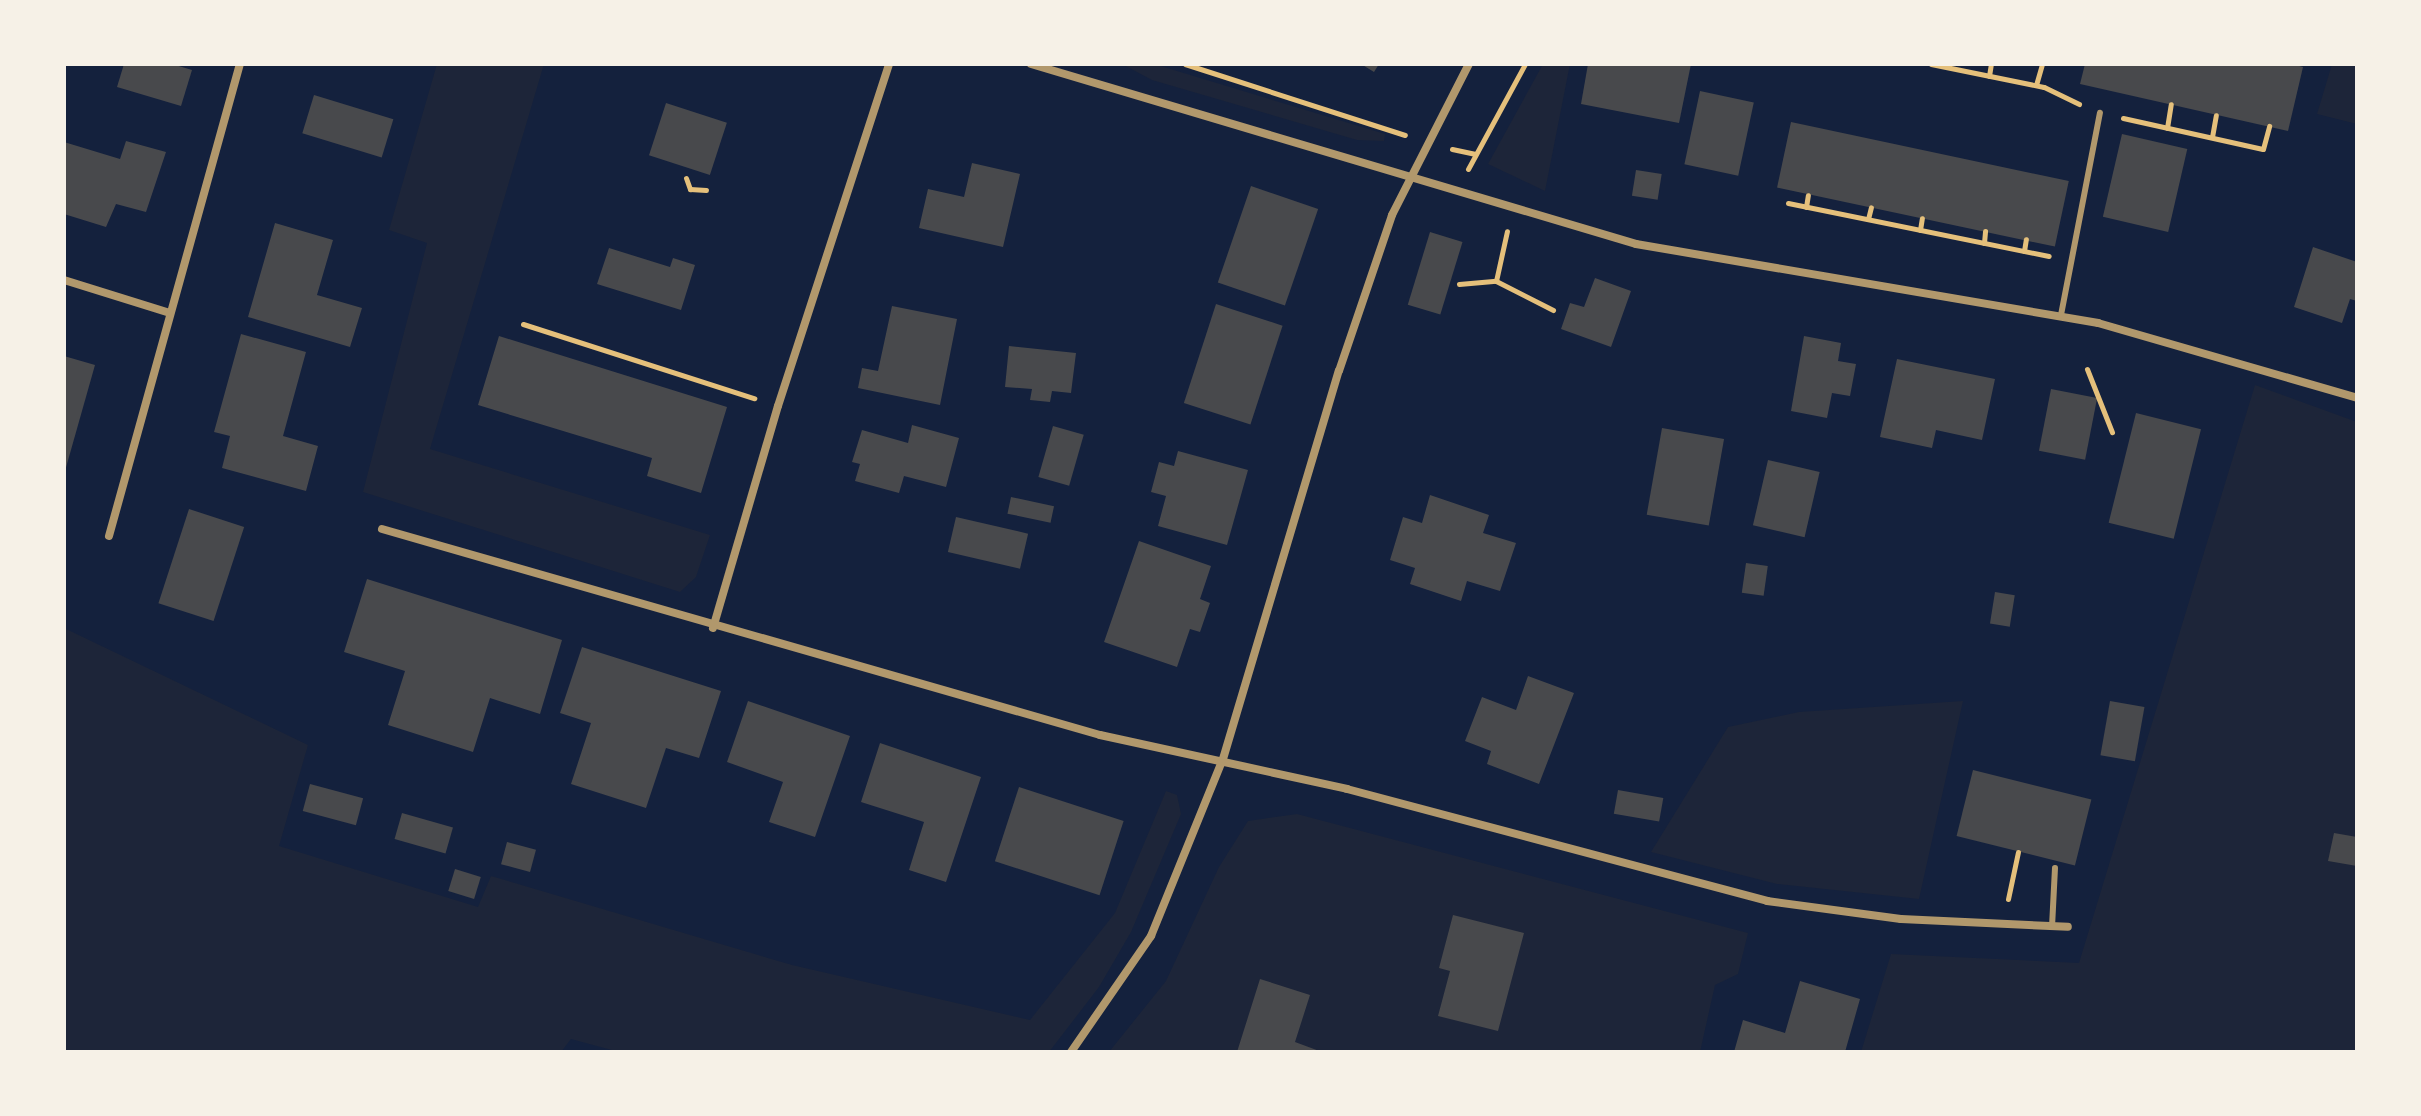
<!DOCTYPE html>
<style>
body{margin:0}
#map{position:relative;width:2421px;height:1116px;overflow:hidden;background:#14213d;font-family:"PT Sans",sans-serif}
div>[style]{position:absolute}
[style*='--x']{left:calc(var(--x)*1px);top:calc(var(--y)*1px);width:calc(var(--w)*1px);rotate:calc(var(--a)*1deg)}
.green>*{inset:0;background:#1d2539}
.building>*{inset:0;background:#48494c;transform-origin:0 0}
.path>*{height:5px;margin:-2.5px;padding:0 2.5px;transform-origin:2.5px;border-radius:2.5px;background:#e5c07b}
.service>*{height:6px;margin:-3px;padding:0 3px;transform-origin:3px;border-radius:3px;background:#b1986c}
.minor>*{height:8px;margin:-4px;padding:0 4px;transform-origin:4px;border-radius:4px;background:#b1986c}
span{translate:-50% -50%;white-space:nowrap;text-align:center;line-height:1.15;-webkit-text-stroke:6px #f6f1e7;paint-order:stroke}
.frame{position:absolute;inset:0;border:66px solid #f6f1e7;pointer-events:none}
</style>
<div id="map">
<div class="green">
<i style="clip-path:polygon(437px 64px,544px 64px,430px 449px,710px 535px,696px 577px,680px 592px,363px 492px,427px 243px,389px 230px)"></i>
<i style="clip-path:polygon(1122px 64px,1154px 64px,1385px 134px,1384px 141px,1357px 140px,1152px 80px)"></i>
<i style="clip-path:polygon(1543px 64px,1570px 64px,1545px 191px,1488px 164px)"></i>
<i style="clip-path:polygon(2332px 64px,2357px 64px,2357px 124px,2317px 114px)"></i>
<i style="clip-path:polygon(2255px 385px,2357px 422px,2357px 1052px,1861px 1052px,1891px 954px,2079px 963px)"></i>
<i style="clip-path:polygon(64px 628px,308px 745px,279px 846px,478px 907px,491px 876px,792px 965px,1030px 1020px,1115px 913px,1166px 791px,1177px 795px,1181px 814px,1131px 932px,1099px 987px,1049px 1052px,619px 1052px,571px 1039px,561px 1052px,64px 1052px)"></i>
<i style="clip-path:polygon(1963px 701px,1919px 899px,1777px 884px,1651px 852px,1728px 727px,1799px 712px)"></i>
<i style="clip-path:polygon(1297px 814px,1748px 933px,1738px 974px,1715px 985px,1700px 1052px,1109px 1052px,1166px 981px,1219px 867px,1248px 821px)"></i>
</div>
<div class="building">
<i style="clip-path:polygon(124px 64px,172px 64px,192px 70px,181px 106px,117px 87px)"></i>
<i style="clip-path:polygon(1361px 64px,1379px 64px,1374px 72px)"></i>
<i style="clip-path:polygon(1588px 64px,1691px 64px,1679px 123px,1581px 104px)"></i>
<i style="clip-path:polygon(2085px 64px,2292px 64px,2303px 67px,2288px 131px,2080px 84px)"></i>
<i style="left:1700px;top:91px;width:55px;height:75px;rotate:12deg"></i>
<i style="left:314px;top:95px;width:83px;height:40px;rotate:17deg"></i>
<i style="left:666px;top:103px;width:64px;height:55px;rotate:18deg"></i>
<i style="left:1791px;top:122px;width:284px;height:67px;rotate:12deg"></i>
<i style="left:2122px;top:134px;width:67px;height:85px;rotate:13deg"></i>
<i style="clip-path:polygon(126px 141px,166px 152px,146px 212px,116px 204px,106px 227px,64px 214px,64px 142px,120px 159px)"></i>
<i style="clip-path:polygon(972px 163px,1020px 174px,1003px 247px,919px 228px,928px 189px,964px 197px)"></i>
<i style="left:1636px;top:170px;width:26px;height:26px;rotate:9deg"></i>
<i style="left:1251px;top:186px;width:71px;height:102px;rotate:19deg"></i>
<i style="clip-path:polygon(275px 223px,333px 240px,317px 295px,362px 308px,350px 347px,248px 317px)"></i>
<i style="left:1430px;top:232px;width:34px;height:76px;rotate:17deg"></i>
<i style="clip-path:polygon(2313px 247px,2357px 262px,2357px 301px,2350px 299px,2342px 323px,2294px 307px)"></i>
<i style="clip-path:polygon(609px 248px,670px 267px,673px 258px,695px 265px,681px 310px,597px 284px)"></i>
<i style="clip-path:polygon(1595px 278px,1631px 291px,1611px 347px,1561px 329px,1570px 303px,1584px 307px)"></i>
<i style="left:1216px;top:304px;width:70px;height:104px;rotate:18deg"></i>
<i style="clip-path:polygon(892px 306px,957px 319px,940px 405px,858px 388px,862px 368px,878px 371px)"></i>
<i style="clip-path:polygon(241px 334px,306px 352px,283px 436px,318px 446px,306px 491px,222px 468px,230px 436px,214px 432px)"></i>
<i style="clip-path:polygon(499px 336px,727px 407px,701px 493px,647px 476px,652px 458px,478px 405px)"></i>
<i style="clip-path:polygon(1804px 336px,1841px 343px,1838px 361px,1856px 364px,1850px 396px,1832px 393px,1827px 418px,1791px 411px)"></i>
<i style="clip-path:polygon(1009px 346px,1076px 353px,1071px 393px,1052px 391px,1050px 402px,1030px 400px,1032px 389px,1005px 387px)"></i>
<i style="clip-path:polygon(64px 356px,95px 365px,65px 471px,64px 471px)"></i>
<i style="clip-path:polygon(1897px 359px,1995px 379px,1982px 440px,1936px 430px,1932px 448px,1880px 437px)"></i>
<i style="left:2051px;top:389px;width:47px;height:63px;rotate:11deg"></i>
<i style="left:2136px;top:413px;width:67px;height:113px;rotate:14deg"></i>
<i style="clip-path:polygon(912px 425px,959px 438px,946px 487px,904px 476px,899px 493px,855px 481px,860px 464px,852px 462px,862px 430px,908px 443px)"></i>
<i style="left:1053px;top:426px;width:32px;height:53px;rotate:16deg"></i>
<i style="left:1662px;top:428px;width:63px;height:88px;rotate:10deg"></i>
<i style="clip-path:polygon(1178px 451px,1248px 470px,1227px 545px,1158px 526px,1166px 496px,1151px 492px,1159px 462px,1174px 466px)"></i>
<i style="left:1768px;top:460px;width:53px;height:67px;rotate:13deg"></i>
<i style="clip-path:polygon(1430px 495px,1489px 515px,1483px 533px,1516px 543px,1500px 591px,1467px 581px,1461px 601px,1410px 584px,1415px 568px,1390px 560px,1403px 517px,1422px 523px)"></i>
<i style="left:1011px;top:497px;width:44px;height:17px;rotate:12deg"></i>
<i style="left:189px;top:509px;width:58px;height:99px;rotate:18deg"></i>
<i style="left:956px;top:517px;width:74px;height:36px;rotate:13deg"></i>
<i style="clip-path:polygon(1139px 541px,1211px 566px,1200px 599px,1210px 603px,1200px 632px,1190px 629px,1177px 667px,1104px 642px)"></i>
<i style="left:1746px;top:563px;width:22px;height:30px;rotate:8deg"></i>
<i style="clip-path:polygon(367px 579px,562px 640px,540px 714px,490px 698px,473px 752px,388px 725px,405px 671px,344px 652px)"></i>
<i style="left:1995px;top:592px;width:20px;height:32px;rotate:9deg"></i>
<i style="clip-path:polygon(582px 647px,721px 691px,699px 758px,666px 748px,646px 808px,571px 784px,591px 723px,560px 713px)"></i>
<i style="clip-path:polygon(1528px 676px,1574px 693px,1539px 784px,1487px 764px,1491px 751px,1465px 741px,1482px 697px,1516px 710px)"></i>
<i style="clip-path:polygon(748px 701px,850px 736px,815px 837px,769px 822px,783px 782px,727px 762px)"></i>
<i style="left:2110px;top:701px;width:35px;height:55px;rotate:10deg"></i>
<i style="clip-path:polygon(880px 743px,981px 777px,946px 882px,909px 870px,924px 822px,861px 802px)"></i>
<i style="left:1973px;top:770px;width:122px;height:68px;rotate:14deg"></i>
<i style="left:310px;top:784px;width:55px;height:28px;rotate:15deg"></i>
<i style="left:1019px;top:787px;width:110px;height:78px;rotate:18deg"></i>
<i style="left:1618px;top:790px;width:46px;height:24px;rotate:10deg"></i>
<i style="left:402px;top:813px;width:53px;height:27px;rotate:16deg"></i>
<i style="clip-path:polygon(2334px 833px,2357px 837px,2357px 866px,2328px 861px)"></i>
<i style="left:507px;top:842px;width:30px;height:23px;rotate:15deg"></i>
<i style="left:455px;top:869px;width:27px;height:23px;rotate:17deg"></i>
<i style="clip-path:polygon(1453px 915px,1524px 933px,1498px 1031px,1438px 1016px,1450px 971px,1439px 968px)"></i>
<i style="clip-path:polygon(1260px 979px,1310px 995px,1295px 1042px,1322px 1052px,1237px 1052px)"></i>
<i style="clip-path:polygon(1800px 981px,1860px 999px,1845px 1052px,1734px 1052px,1743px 1020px,1785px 1033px)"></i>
</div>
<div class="path">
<i style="--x:1185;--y:64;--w:231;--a:17.9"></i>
<i style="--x:1931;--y:64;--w:115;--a:11.5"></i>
<i style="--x:2044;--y:87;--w:39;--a:26"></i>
<i style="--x:1989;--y:76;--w:12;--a:-81"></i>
<i style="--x:2036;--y:85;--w:22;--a:-74"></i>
<i style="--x:2123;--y:118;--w:143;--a:12.5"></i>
<i style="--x:2263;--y:149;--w:24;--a:-75"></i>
<i style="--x:2167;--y:128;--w:24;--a:-81"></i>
<i style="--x:2212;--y:137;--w:22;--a:-80"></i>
<i style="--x:1452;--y:149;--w:24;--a:12"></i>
<i style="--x:1468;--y:169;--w:119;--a:-61.5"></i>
<i style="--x:686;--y:178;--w:12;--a:70"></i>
<i style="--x:690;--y:189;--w:16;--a:4"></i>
<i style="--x:1788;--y:203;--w:266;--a:11.5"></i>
<i style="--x:1806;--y:207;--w:12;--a:-81"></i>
<i style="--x:1868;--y:219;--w:12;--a:-76"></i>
<i style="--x:1920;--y:230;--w:12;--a:-81"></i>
<i style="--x:1984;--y:243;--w:12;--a:-85"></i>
<i style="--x:2024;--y:251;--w:12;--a:-81"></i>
<i style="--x:1496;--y:281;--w:51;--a:-77.6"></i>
<i style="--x:1459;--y:284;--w:37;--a:-5"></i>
<i style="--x:1496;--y:281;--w:64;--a:27"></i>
<i style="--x:523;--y:324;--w:243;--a:17.8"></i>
<i style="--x:2087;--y:369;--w:68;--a:68.4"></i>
<i style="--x:2008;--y:899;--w:48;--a:-78"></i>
</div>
<div class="service">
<i style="--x:2061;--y:315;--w:206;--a:-79.1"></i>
<i style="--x:2052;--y:927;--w:59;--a:-87.1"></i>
</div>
<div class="minor">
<i style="--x:1031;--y:64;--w:631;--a:16.57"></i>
<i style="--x:1636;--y:244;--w:469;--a:9.7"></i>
<i style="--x:2098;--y:323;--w:270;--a:16.1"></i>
<i style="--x:64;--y:280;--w:111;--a:17.3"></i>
<i style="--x:382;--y:529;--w:747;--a:16.01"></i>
<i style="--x:1100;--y:735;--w:253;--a:12.3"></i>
<i style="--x:1347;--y:789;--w:435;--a:14.9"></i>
<i style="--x:1767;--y:901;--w:135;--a:7.7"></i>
<i style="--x:1901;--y:919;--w:167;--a:2.7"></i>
<i style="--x:109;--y:536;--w:490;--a:-74.5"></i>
<i style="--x:713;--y:628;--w:231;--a:-73.7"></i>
<i style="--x:778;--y:406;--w:360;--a:-72"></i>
<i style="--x:1071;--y:1052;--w:141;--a:-55.4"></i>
<i style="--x:1151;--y:936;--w:191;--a:-67.9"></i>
<i style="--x:1223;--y:759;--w:405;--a:-73.4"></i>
<i style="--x:1339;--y:371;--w:165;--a:-71.2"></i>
<i style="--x:1392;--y:215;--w:169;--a:-63"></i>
</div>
<div class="frame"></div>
</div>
